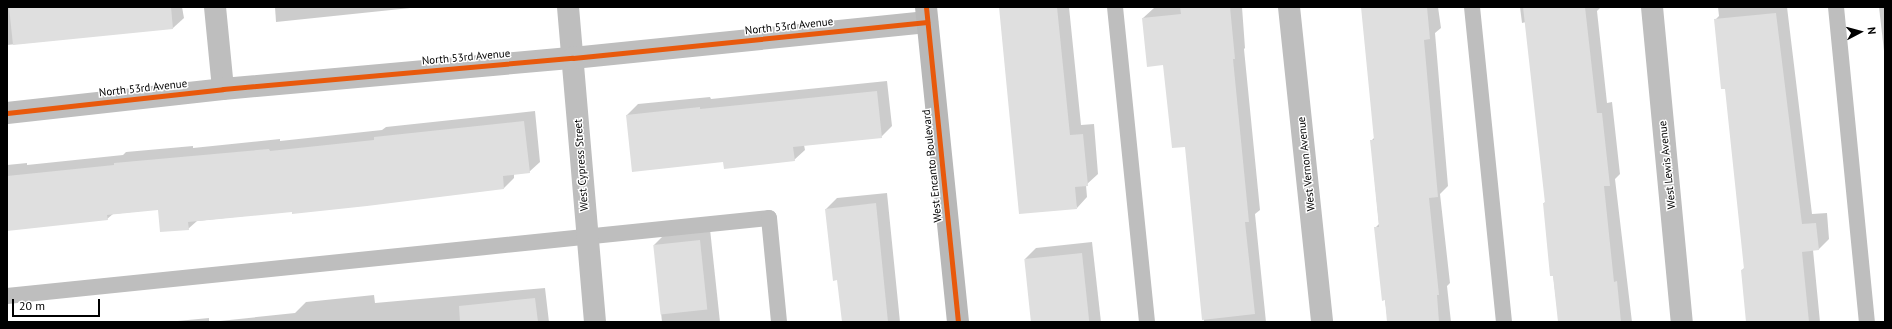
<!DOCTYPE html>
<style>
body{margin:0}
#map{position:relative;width:1892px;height:329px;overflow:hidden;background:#fff;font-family:"PT Sans",sans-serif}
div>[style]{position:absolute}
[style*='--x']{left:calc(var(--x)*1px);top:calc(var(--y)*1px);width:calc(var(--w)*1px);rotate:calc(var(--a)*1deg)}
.shadow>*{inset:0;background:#0003}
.building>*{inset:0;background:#dfdfdf;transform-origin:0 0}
.lane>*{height:16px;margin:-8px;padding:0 8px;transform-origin:8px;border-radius:8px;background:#bebebe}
.street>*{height:22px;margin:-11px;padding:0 11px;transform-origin:11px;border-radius:11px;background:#bebebe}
.secondary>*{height:22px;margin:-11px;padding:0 11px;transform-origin:11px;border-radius:11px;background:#b8b8b8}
.cycleway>*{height:5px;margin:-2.5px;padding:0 2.5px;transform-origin:2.5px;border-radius:2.5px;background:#e8590c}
span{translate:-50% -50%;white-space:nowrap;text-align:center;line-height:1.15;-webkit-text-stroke:3px #fff;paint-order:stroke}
.street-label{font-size:11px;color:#000}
.frame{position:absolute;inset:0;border:8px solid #000;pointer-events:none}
.north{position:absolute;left:1840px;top:12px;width:40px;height:40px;-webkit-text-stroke:3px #fff;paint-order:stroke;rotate:84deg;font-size:11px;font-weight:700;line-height:16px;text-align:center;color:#000}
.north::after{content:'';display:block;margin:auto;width:14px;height:18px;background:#000;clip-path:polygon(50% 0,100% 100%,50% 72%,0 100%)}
.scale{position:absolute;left:12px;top:299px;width:88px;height:18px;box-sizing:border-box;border:2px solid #000;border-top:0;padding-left:5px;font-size:12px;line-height:14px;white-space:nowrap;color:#000;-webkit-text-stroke:3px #fff;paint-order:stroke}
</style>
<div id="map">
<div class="shadow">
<i style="clip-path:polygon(7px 7px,182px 7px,184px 18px,173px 28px,7px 45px)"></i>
<i style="clip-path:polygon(275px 7px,420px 7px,276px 22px)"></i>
<i style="clip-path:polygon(996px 7px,1069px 7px,1081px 125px,1094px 124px,1098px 174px,1086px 185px,1087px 197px,1077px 208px,1000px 8px)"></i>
<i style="clip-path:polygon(1242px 7px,1245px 48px,1244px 49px,1260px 210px,1255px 214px,1266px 322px,1202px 322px,1204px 321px,1186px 146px,1164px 64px,1143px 18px,1154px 8px)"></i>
<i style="clip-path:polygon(1362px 7px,1438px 7px,1441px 28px,1435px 33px,1448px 186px,1440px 194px,1450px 283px,1447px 286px,1451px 322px,1388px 322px,1375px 228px,1379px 224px,1371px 141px,1375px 137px)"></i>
<i style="clip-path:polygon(1520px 7px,1601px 7px,1597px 11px,1607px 103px,1612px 102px,1620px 174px,1615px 179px,1632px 322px,1559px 322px,1544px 203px,1546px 201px,1526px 22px,1522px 23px)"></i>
<i style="clip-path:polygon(1718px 7px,1787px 7px,1812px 214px,1827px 213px,1829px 239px,1819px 249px,1813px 250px,1820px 322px,1747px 322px,1742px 270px,1745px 267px,1726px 88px,1715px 20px,1719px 16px)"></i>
<i style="clip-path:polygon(1879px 7px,1885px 7px,1885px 60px)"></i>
<i style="clip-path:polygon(887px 81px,892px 126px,881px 137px,804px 145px,805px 150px,794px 160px,724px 161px,627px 115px,638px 104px,710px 97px,711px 99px)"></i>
<i style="clip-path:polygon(535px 111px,540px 162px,529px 172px,514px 174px,514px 178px,504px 188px,197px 221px,188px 229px,159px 209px,113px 214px,107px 219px,7px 230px,7px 165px,27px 163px,27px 165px,123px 155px,126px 152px,193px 146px,193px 148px,280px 139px,280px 141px,382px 130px,386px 127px)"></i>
<i style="clip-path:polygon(887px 193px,900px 322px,843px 322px,838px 279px,826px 209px,837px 198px)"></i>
<i style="clip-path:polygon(710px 229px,720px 322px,662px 322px,654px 245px,665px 234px)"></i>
<i style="clip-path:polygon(1092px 242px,1101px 322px,1032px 322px,1025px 259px,1036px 248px)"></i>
<i style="clip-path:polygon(545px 288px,549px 322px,210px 322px,295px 313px,306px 302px,374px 295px,375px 303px)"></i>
<i style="clip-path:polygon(209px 318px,209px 322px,167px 322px)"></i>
</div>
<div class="building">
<i style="clip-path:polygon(9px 7px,171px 7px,173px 29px,13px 45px)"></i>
<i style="clip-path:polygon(999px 7px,1057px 7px,1070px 135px,1083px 134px,1088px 186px,1075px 187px,1077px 209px,1019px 214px)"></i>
<i style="clip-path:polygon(1180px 7px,1230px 7px,1235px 59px,1233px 59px,1249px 222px,1245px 222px,1255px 314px,1202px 320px,1185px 147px,1172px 148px,1163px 65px,1147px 67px,1142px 18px,1181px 14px)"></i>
<i style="clip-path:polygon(1361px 7px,1427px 7px,1430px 39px,1424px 40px,1438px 197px,1429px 198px,1439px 295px,1437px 295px,1439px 322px,1387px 322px,1385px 300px,1382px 301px,1374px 227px,1379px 227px,1370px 140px,1374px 140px)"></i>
<i style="clip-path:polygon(1523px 7px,1585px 7px,1597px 113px,1602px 113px,1610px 186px,1604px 186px,1614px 282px,1617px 281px,1621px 322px,1558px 322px,1553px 276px,1550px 276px,1543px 203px,1545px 203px)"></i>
<i style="clip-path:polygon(1776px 13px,1802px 224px,1816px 223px,1819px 250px,1802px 252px,1809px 322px,1746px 322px,1741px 270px,1744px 269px,1725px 89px,1721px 89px,1714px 19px)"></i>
<i style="clip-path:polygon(877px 91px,882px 138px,793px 147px,795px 161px,724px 169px,723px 162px,632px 172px,626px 115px,700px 107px,700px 109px)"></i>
<i style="clip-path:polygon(524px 121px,530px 173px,503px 176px,504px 189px,367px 206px,292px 214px,292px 212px,188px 222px,189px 230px,160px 232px,158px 210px,107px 215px,108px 220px,7px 231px,7px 176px,114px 165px,114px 163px,269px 149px,270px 151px,374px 140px,374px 137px)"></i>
<i style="clip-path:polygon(876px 203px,888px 322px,842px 322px,837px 280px,833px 281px,825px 209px)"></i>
<i style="left:700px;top:240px;width:70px;height:47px;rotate:84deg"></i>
<i style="left:1082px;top:253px;width:69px;height:58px;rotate:84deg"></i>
<i style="clip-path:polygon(535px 298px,538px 322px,460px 322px,459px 306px)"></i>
</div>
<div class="lane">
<i style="--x:1115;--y:7;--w:317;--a:84.2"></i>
<i style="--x:1472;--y:7;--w:317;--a:84.2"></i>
<i style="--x:1836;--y:7;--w:317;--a:84.4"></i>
<i style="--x:7;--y:296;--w:766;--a:-5.84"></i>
<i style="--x:769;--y:218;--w:104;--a:84.5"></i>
</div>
<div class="street">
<i style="--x:215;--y:7;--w:82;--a:84.4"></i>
<i style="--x:568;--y:7;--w:316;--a:85.1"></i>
<i style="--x:1289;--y:7;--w:317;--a:84"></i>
<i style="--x:1652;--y:7;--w:316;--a:84.6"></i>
<i style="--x:7;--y:113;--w:217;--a:-6.3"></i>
<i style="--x:223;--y:89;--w:351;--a:-5.1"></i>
<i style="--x:573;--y:58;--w:356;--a:-5.8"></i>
</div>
<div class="secondary">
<i style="--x:926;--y:7;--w:317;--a:84.2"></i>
</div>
<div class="cycleway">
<i style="--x:926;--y:7;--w:317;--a:84.2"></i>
<i style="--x:7;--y:113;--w:217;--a:-6.3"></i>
<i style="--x:223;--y:89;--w:351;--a:-5.1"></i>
<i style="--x:573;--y:58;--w:356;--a:-5.8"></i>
</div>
<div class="street-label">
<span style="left:789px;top:26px;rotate:-6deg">North 53rd Avenue</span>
<span style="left:466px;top:57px;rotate:-5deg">North 53rd Avenue</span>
<span style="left:143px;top:88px;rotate:-6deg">North 53rd Avenue</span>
<span style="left:1306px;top:164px;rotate:-96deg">West Vernon Avenue</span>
<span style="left:581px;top:165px;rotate:-94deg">West Cypress Street</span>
<span style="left:1667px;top:165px;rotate:-96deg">West Lewis Avenue</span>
<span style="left:932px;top:166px;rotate:-96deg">West Encanto Boulevard</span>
</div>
<div class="frame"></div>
<div class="north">N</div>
<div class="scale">20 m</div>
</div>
